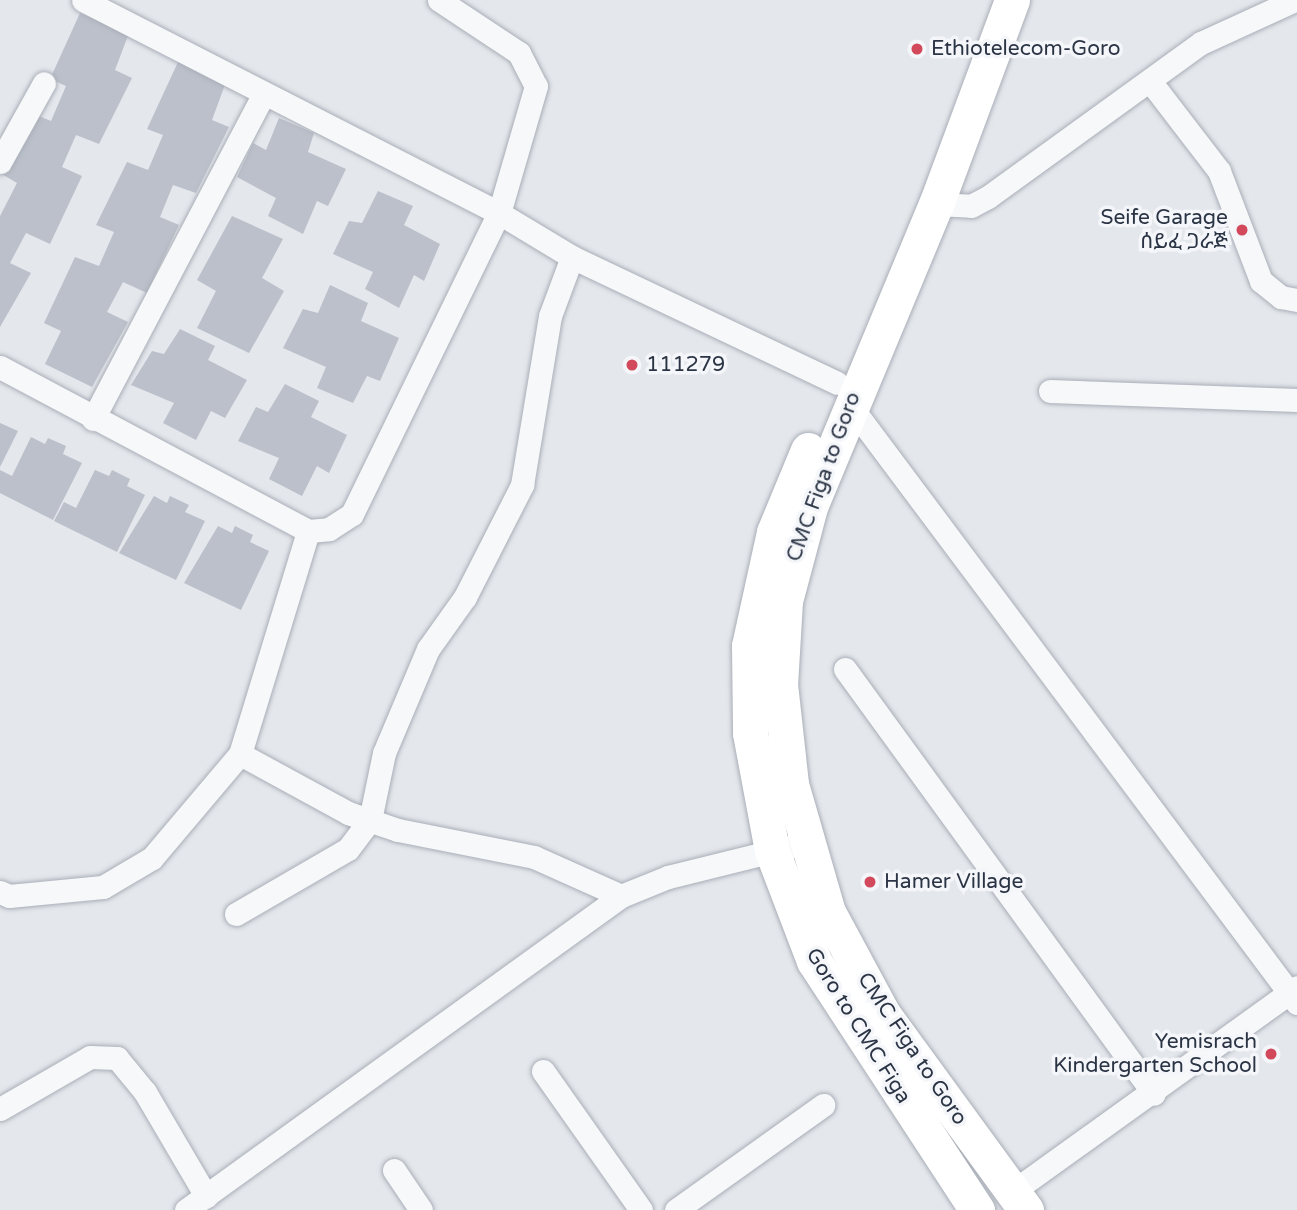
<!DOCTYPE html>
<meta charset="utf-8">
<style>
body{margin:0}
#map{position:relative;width:1297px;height:1210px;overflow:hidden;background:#e4e7ec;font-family:"Varela Round","Noto Sans Ethiopic",sans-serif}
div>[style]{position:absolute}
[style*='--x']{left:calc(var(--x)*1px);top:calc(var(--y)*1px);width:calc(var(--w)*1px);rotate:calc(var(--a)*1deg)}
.building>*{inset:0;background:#bbc0ca}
.roads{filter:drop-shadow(0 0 2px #a9aeb7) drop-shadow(0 0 2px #a9aeb7)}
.street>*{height:23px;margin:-11.5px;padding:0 11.5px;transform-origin:11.5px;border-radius:11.5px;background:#f7f8fa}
.primary>*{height:35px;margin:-17.5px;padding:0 17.5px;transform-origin:17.5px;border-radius:17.5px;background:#fff}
.dots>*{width:19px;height:19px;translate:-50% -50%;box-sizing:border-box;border:4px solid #f4f6f9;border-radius:50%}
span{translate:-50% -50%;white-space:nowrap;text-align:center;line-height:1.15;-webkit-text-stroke:7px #f4f6f9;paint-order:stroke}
.poi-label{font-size:21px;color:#2b3445}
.left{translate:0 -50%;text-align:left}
.right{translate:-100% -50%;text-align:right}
.street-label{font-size:21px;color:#2b3445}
</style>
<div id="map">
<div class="building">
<i style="clip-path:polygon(80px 13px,129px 33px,115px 70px,132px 78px,99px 144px,76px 135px,62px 167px,82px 176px,50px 244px,26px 233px,10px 263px,31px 273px,0 327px,0 216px,17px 183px,0 173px,29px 112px,51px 121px,66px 86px,50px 79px)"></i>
<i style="clip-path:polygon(178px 62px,226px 82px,212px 120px,229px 127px,196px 193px,173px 185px,160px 217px,179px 225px,147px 293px,123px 282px,107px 312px,128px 322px,92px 387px,45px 364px,61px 331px,44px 323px,75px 257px,99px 266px,114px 232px,96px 225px,127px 162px,148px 170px,163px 135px,147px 129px)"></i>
<i style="clip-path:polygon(279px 118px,314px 133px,308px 152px,346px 169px,328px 206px,317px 201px,303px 234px,268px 216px,276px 198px,237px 177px,253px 143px,266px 150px)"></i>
<i style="clip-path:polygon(378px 191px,413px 206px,404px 225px,440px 244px,424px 281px,414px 275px,399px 308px,365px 289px,373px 272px,333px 254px,349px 221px,362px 223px)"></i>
<i style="clip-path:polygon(232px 216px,283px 239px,262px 278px,284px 291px,249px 353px,197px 328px,216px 291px,197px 280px)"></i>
<i style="clip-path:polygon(330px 285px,368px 303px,361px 321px,399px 338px,380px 381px,367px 376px,353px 403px,317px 388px,326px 367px,283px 348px,303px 309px,318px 313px)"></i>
<i style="clip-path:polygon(180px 329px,215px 346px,208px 360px,247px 380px,225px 418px,211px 411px,196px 440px,163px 423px,174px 403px,131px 385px,152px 351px,164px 354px)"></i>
<i style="clip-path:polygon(285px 384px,319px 401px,311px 417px,347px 435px,329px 473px,317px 466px,302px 496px,269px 479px,279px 458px,238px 441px,256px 407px,268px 412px)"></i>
<i style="clip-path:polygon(0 423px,18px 431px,0 467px)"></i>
<i style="clip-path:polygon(31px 437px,45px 444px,48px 438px,66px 446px,63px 454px,82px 463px,53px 520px,0 493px,0 470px,12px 476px)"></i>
<i style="clip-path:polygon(95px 470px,109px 476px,112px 470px,130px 479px,127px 486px,145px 495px,117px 552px,54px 521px,64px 502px,76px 508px)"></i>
<i style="clip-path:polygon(154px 496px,167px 503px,170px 496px,189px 505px,185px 512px,205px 521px,176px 580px,119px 553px)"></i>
<i style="clip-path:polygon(218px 526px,232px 533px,235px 526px,253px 535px,250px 542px,269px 551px,241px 610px,184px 583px)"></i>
</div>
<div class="roads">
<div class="street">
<i style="--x:439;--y:0;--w:96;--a:33.5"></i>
<i style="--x:519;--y:53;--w:37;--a:63"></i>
<i style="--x:536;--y:86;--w:132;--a:106.2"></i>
<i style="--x:499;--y:213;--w:85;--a:31.1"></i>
<i style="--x:572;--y:257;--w:293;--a:25.4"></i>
<i style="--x:1150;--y:81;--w:113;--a:52.5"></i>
<i style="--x:1219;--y:171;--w:118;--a:69.1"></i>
<i style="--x:1261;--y:281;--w:26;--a:39"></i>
<i style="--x:1281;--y:297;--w:16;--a:11"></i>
<i style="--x:0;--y:162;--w:90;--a:-60.9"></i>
<i style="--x:936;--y:204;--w:35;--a:3"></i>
<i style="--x:971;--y:206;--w:19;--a:-28"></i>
<i style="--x:988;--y:197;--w:263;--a:-35.9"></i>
<i style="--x:1201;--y:43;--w:103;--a:-24.6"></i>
<i style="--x:0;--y:367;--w:349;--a:28"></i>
<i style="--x:308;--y:531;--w:21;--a:-5"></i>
<i style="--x:329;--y:529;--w:27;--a:-33"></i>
<i style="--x:352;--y:514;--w:335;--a:-64"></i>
<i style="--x:499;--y:213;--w:467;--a:-152.9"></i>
<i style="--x:1050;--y:391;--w:247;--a:2.1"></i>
<i style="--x:849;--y:404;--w:748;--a:53.21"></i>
<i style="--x:93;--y:419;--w:366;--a:-62.3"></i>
<i style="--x:845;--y:669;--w:525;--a:53.98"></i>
<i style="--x:240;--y:754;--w:123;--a:28.6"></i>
<i style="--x:348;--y:813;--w:53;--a:18.8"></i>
<i style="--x:398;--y:830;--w:139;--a:11.2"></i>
<i style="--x:534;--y:857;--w:95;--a:24.1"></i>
<i style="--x:0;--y:892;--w:10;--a:24"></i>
<i style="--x:9;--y:896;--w:94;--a:-5.5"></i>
<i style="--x:103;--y:887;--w:57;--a:-30.6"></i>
<i style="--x:152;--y:858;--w:136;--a:-49.8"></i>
<i style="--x:240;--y:754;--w:233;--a:-73"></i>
<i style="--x:236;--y:914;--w:129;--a:-30.1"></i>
<i style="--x:348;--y:849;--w:36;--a:-53"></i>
<i style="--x:370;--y:820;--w:68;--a:-78.2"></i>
<i style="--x:384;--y:753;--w:113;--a:-67.1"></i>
<i style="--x:428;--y:649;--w:64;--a:-54.6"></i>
<i style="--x:465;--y:597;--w:126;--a:-63"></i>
<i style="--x:522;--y:485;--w:171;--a:-80.6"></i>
<i style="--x:550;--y:316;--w:63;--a:-69.6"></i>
<i style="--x:543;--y:1071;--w:170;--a:54.8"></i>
<i style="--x:0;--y:1109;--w:104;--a:-30"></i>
<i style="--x:90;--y:1057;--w:27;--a:2"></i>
<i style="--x:117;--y:1058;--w:44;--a:50.5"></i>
<i style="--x:145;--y:1092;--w:121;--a:59.6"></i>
<i style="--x:394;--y:1170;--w:48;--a:56"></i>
<i style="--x:1012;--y:1192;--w:351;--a:-35.7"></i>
<i style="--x:186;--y:1210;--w:536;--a:-35.82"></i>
<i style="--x:621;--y:896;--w:51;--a:-22"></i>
<i style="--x:668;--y:877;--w:141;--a:-13.9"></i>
<i style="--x:676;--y:1210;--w:181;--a:-35.5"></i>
</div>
<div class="primary">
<i style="--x:1012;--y:0;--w:218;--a:110.4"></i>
<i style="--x:936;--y:204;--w:328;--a:112.6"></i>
<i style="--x:810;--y:507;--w:97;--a:104.9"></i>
<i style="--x:785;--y:601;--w:83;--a:93.4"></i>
<i style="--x:780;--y:684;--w:101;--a:83.7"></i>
<i style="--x:791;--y:784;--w:133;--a:73.9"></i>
<i style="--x:828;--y:912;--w:116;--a:61.7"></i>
<i style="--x:883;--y:1014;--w:243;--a:53.9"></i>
<i style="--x:808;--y:450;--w:89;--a:112.5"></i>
<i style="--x:774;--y:532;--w:117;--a:102.4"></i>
<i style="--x:749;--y:646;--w:87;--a:89.3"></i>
<i style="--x:750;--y:733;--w:120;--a:79.4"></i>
<i style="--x:772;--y:851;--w:118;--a:69.1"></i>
<i style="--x:814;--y:961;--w:298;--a:56.8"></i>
</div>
</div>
<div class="dots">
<i style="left:917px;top:49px;background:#d1495b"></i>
<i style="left:1242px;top:230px;background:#d1495b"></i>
<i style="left:632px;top:365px;background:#d1495b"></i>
<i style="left:870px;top:882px;background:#d1495b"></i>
<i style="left:1271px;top:1054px;background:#d1495b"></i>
</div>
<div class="poi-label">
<span class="left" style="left:931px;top:49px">Ethiotelecom-Goro</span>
<span class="right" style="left:1228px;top:230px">Seife Garage<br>ሰይፈ ጋራጅ</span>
<span class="left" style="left:646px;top:365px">111279</span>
<span class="left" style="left:884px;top:882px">Hamer Village</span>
<span class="right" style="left:1257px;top:1054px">Yemisrach<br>Kindergarten School</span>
</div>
<div class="street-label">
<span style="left:824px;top:477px;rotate:-70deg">CMC Figa to Goro</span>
<span style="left:858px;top:1026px;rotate:58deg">Goro to CMC Figa</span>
<span style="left:912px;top:1049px;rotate:56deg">CMC Figa to Goro</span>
</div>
</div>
